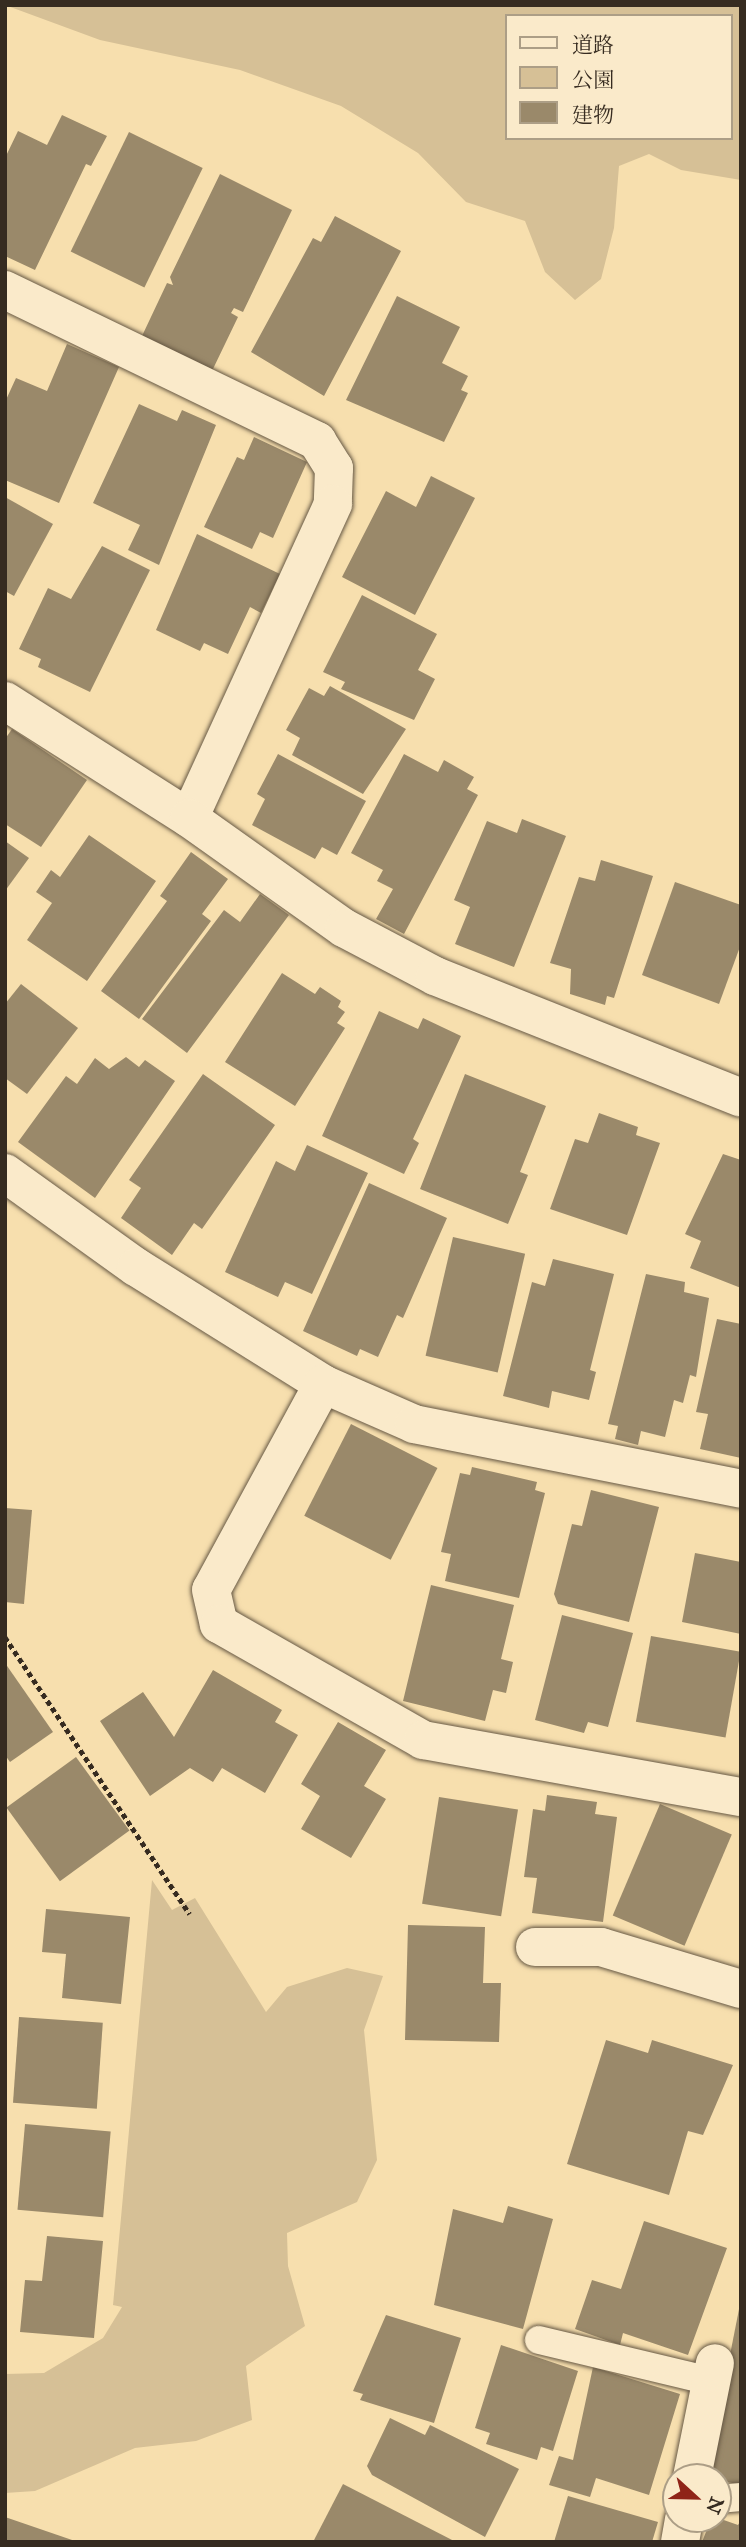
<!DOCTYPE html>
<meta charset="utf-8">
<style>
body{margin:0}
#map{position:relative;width:746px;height:2547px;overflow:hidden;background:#f7dfae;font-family:"IM FELL Great Primer","Noto Serif JP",serif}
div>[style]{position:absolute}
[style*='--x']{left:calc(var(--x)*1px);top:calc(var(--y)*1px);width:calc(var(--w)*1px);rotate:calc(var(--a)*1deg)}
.green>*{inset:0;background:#d6c096}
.building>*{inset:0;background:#9a896a;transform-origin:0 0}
.path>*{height:4.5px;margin-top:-2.25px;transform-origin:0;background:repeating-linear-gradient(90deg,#362b20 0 5px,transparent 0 8.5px)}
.roads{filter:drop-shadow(0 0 2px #665844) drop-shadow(0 0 2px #665844)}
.service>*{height:28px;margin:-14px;padding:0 14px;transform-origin:14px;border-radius:14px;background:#faeaca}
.minor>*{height:38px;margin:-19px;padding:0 19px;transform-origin:19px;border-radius:19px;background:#faeaca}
span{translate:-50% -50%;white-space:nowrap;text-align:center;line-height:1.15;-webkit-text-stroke:6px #faeaca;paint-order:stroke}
.frame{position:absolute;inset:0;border:7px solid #362b20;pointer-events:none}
.legend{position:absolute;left:505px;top:14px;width:228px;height:126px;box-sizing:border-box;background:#faeaca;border:2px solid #ac9e86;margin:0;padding:9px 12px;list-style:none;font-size:21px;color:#362b20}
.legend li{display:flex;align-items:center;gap:14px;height:35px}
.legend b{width:35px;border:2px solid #ac9e86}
.north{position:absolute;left:662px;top:2463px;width:70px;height:70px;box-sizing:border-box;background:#faeaca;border:2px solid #ac9e86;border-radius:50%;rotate:112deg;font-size:19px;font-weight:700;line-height:28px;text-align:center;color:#362b20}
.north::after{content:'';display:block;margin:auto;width:24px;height:32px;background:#8f2418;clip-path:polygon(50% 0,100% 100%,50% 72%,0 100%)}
</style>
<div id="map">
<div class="green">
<i style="clip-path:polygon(evenodd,5px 5px,741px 5px,741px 180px,681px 170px,649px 154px,619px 166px,614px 228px,601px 279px,575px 300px,545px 272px,525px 221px,466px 202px,418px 153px,341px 106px,240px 70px,100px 40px,5px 5px,506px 16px,730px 16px,730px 138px,506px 138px,506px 16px)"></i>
<i style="clip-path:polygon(152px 1880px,172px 1910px,195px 1898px,266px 2012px,287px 1987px,347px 1968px,383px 1976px,364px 2030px,377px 2160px,357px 2202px,287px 2233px,288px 2266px,305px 2326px,246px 2366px,252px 2420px,196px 2441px,135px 2448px,35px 2491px,5px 2493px,5px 2374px,44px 2373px,103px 2338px,122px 2307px,113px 2305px)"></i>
</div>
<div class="building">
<i style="clip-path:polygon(62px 115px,107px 136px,91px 166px,86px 164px,35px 270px,5px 256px,5px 158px,18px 131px,47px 145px)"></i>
<i style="left:129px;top:132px;width:82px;height:133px;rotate:26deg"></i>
<i style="clip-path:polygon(220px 174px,292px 210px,243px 312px,234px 308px,231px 313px,238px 317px,212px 371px,142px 336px,167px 283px,173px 285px,170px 277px)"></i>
<i style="clip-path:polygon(335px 216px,401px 251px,324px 396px,251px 352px,313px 238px,321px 242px)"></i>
<i style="clip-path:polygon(397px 296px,460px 327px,442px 363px,468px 376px,461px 390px,468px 393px,444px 442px,346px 400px)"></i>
<i style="clip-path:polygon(67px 344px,119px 367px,59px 503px,5px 480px,5px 402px,16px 378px,47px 391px)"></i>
<i style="clip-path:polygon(139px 404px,177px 421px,182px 410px,216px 425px,159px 565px,128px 550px,140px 525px,93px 503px)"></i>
<i style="clip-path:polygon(254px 437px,307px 462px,273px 538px,260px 532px,252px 549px,204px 527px,237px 457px,244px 460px)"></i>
<i style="clip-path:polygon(431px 476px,475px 498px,415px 615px,342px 577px,386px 491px,416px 507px)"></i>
<i style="clip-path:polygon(5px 497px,53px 524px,14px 596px,5px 591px)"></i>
<i style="clip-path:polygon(197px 534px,280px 574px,261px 613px,250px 607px,228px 654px,204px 643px,200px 651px,156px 630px)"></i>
<i style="clip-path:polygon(102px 546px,150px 570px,90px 692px,38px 667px,41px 659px,19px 649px,48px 588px,71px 599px)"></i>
<i style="clip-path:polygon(362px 595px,437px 634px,418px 670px,435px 679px,414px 720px,341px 689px,345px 682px,323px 672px)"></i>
<i style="clip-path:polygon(330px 686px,406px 729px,363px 794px,292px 755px,300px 738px,286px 730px,309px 688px,324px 696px)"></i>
<i style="clip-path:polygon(12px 729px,87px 780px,41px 847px,5px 824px,5px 739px)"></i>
<i style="clip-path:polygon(278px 754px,366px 801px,337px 855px,322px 847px,315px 859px,252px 825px,265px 799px,257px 794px)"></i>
<i style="clip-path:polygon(404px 754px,438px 772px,444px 760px,474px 777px,467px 789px,478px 795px,404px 934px,376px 919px,393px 889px,377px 881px,383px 870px,351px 853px)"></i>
<i style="clip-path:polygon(522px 819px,566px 836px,514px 967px,455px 944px,470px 907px,454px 900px,487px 821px,517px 833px)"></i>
<i style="clip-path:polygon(89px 835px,156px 881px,87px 981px,27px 940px,52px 903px,36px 892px,51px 870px,60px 877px)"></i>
<i style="clip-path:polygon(5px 841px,29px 858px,5px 891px)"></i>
<i style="clip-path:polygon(191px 852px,228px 879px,202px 914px,211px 921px,139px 1019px,101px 991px,167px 901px,160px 896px)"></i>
<i style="clip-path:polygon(601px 860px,653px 876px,614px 998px,607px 996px,605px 1005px,570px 994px,571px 969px,550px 963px,579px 877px,595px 881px)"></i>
<i style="clip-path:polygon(675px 882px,741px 905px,741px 944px,719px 1004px,642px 975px)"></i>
<i style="clip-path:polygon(260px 894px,289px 915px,187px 1053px,142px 1019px,224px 910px,240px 922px)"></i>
<i style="clip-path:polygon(282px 973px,315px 994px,320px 987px,341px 1001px,338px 1007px,345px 1012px,337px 1023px,345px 1028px,295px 1106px,225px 1062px)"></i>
<i style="clip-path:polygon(21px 984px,78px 1028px,27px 1094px,5px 1078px,5px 1004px)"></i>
<i style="clip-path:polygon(379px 1011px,418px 1029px,423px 1018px,461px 1036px,413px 1139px,419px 1143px,404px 1174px,322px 1136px)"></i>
<i style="clip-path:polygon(126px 1057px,139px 1067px,145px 1060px,175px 1081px,95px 1198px,18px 1142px,66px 1076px,77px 1084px,95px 1058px,109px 1069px)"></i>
<i style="clip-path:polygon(203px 1074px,275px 1125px,202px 1229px,194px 1223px,172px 1255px,121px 1218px,141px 1188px,129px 1180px)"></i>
<i style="clip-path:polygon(465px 1074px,546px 1106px,520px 1172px,528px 1175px,508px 1224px,420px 1189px)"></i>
<i style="clip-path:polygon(599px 1113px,638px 1127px,636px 1135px,660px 1143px,627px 1235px,550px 1209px,575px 1139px,588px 1143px)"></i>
<i style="clip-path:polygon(307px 1145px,368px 1173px,312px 1294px,285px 1282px,278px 1297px,225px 1272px,276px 1161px,295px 1171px)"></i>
<i style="clip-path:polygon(723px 1154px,741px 1160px,741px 1288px,690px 1268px,701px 1241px,685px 1234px)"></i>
<i style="clip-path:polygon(369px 1183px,447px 1218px,403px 1318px,397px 1315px,378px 1357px,360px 1349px,357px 1356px,303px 1331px)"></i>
<i style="left:453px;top:1237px;width:74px;height:122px;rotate:13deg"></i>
<i style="clip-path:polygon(553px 1259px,614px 1274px,590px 1370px,596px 1372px,589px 1400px,552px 1391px,549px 1408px,503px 1396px,532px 1282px,545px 1286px)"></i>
<i style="clip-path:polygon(646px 1274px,685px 1282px,684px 1292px,709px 1298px,696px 1377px,690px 1375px,683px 1403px,674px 1400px,665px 1437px,641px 1431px,638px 1445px,615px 1439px,618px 1426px,608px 1424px)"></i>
<i style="clip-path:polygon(717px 1319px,741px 1324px,741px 1458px,700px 1449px,708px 1414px,696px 1412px)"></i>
<i style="left:351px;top:1424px;width:97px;height:103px;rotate:27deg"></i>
<i style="clip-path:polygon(472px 1467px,537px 1482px,535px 1490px,545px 1493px,519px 1598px,445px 1581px,451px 1554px,441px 1552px,460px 1473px,470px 1475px)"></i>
<i style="clip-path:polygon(591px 1490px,659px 1507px,629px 1622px,558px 1604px,554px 1594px,572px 1524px,582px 1526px)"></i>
<i style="clip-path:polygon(5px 1508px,32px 1510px,24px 1604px,5px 1602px)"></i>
<i style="clip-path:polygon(695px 1553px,741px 1562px,741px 1634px,682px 1622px)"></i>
<i style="clip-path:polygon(431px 1585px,514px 1605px,501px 1659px,513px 1662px,506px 1693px,493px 1690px,485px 1721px,403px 1701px)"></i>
<i style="clip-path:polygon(562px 1615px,633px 1633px,608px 1727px,588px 1722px,584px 1733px,535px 1720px)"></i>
<i style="left:651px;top:1636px;width:91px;height:87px;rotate:10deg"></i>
<i style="clip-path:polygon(5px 1663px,53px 1732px,10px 1762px,5px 1755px)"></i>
<i style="clip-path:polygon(213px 1670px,282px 1710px,275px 1722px,298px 1735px,265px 1793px,222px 1768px,213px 1782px,190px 1768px,150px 1796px,100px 1721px,143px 1692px,174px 1737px)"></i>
<i style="clip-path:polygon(338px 1722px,386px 1750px,364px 1786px,386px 1799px,351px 1858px,301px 1829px,320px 1796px,301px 1784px)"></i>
<i style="left:76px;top:1757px;width:91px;height:86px;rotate:54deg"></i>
<i style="clip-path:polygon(547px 1795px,597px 1802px,595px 1814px,617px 1817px,603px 1922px,532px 1913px,537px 1878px,524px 1877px,533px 1809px,545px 1811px)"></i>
<i style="left:439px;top:1797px;width:80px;height:108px;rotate:9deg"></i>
<i style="left:660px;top:1804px;width:78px;height:121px;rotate:23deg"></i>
<i style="clip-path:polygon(46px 1909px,130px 1917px,121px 2004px,62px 1998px,66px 1954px,42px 1952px)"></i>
<i style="clip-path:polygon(408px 1925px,485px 1927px,483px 1983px,501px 1983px,499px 2042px,405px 2040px)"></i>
<i style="left:19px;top:2017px;width:84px;height:86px;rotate:4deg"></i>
<i style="clip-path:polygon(606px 2040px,648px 2053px,652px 2040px,733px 2065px,703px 2135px,688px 2131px,669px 2195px,567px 2164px)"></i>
<i style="left:25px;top:2124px;width:86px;height:86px;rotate:5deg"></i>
<i style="clip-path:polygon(508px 2206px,553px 2219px,523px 2329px,434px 2305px,453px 2209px,503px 2223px)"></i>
<i style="clip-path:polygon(644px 2221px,727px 2248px,688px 2355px,623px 2333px,620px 2345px,575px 2329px,592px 2280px,621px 2289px)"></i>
<i style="clip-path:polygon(47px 2236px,103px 2241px,94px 2338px,20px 2332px,25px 2280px,42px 2281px)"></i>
<i style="clip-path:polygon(741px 2299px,741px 2485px,706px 2477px)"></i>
<i style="clip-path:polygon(386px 2315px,461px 2338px,434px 2423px,360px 2400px,363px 2394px,353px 2391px)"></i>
<i style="clip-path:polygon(501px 2345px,578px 2371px,553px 2451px,541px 2447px,537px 2460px,486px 2444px,490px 2433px,475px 2428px)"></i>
<i style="clip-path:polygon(593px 2367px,680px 2394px,649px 2495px,596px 2478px,590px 2497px,549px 2485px,559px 2456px,573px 2460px)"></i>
<i style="clip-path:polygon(390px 2418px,425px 2435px,430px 2425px,519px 2469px,485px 2537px,372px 2475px,367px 2466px)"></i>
<i style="clip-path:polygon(343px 2484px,456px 2542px,313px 2542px)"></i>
<i style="clip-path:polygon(568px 2496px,658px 2522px,652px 2542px,554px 2542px)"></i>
<i style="clip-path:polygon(5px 2517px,75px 2541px,75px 2542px,5px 2542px)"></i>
<i style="clip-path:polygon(718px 2518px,738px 2525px,741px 2520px,741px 2542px,702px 2542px,711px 2519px)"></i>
</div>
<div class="path">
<i style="--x:5;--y:1637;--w:333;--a:56.3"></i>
</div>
<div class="roads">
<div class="service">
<i style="--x:539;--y:2340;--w:177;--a:13.4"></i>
<i style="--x:718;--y:2499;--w:23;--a:-5"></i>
</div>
<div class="minor">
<i style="--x:5;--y:290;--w:347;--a:25.8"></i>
<i style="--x:317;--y:441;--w:32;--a:58"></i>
<i style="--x:334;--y:468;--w:36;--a:92"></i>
<i style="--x:333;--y:504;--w:345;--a:114.6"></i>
<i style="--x:5;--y:701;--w:218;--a:32.5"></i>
<i style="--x:189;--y:818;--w:190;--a:35.4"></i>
<i style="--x:344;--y:928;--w:103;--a:27.8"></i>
<i style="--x:435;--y:976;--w:329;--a:21.7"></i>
<i style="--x:5;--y:1173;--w:161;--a:35.7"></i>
<i style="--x:136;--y:1267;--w:221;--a:32"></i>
<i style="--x:323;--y:1384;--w:99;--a:23.7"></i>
<i style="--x:414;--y:1424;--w:333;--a:11.2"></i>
<i style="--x:323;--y:1384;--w:234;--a:118.5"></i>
<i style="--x:211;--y:1590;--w:35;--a:77"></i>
<i style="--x:219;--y:1624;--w:235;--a:29.6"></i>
<i style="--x:423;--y:1740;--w:323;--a:10.2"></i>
<i style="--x:535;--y:1947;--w:66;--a:0"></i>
<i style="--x:601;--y:1947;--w:146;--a:16.7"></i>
<i style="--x:692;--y:2477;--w:116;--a:-78.6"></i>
<i style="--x:680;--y:2542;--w:23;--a:-80"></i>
</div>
</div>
<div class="frame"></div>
<ul class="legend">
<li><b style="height:9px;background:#faeaca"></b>道路</li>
<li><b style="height:19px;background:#d6c096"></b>公園</li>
<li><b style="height:19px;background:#9a896a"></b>建物</li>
</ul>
<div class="north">N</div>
</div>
